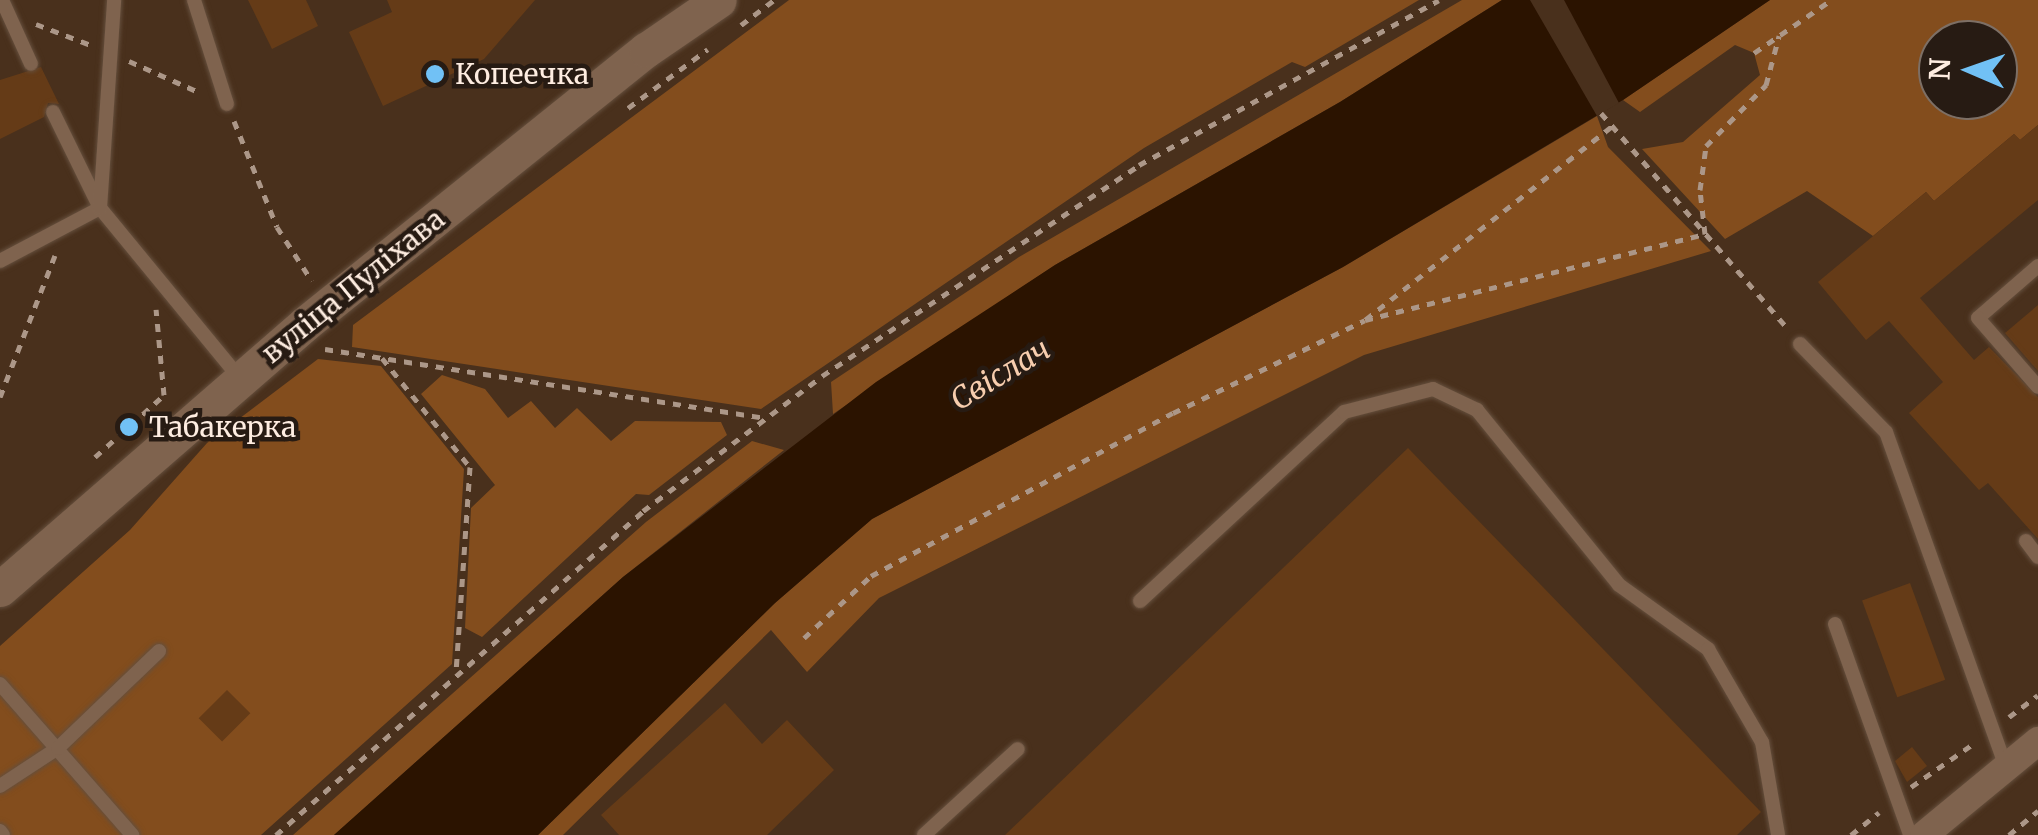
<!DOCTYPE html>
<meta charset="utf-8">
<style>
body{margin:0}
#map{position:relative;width:2038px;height:835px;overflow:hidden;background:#49301c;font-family:Merriweather,serif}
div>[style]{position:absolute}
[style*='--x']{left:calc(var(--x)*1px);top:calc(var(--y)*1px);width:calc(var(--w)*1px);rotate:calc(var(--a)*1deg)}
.green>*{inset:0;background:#834d1d}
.water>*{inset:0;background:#2b1300}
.pier>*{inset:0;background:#49301c}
.building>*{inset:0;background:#653b17;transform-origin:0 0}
.path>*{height:5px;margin-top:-2.5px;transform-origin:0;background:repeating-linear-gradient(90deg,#ac9788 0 8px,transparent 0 16px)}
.roads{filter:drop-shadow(0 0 2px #654f3d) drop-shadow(0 0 2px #654f3d)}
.service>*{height:14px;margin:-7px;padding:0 7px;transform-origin:7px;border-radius:7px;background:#7f634e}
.minor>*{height:28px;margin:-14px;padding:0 14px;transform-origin:14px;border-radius:14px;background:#7f634e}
.tertiary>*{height:35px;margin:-17.5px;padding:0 17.5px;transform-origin:17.5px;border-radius:17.5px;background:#7f634e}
.dots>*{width:28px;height:28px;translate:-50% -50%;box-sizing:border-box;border:5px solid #271b13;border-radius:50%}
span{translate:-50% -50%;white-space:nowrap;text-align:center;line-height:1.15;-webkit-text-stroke:9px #271b13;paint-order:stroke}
.poi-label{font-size:28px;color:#feede1}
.left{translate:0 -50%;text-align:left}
.street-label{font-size:28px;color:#feede1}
.water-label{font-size:30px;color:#f7cdae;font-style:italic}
.north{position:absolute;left:1918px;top:20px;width:100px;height:100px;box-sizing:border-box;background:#271b13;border:2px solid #7d6f65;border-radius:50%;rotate:272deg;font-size:28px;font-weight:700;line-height:40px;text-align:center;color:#feede1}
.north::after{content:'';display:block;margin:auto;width:35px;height:45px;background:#71c1f5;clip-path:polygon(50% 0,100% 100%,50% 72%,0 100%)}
</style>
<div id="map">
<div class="green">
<i style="clip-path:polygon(789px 0,1419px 0,1305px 67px,1292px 62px,1144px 148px,761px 409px,352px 347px,353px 325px)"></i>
<i style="clip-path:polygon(1462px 0,1502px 0,1340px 102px,1055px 265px,833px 414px,831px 382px,1019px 257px)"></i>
<i style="clip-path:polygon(evenodd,1770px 0,2038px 0,2038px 125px,2020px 140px,2014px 134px,1934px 201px,1926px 192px,1873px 236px,1807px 191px,1725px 239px,1642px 149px,1683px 142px,1760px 75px,1754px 53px,1735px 45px,1640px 112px,1623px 100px,1770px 0,1938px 40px,1998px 40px,1998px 100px,1938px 100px,1938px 40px)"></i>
<i style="clip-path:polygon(1597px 116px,1608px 147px,1711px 251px,1364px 355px,879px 598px,807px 672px,771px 630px,563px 835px,538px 835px,775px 603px,872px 519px,1343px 267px)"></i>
<i style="clip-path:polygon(318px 359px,381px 366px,464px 469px,452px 664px,261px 835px,0 835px,0 646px,130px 530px,207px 443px)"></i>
<i style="clip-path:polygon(442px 375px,485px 389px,508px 418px,531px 401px,555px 428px,577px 408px,611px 441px,635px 421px,721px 422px,727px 435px,649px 495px,636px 494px,482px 637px,465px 628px,471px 508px,495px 485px,421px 394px)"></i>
<i style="clip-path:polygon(752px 441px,784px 450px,623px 577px,334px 835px,293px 835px,646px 522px)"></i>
</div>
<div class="water">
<i style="clip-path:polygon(1502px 0,1770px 0,1623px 100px,1343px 267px,872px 519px,775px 603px,538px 835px,334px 835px,623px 577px,876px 382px,1055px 265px,1340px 102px)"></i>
</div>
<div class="pier">
<i style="clip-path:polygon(1530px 0,1564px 0,1619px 103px,1597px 116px)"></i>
</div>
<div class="building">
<i style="clip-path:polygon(248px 0,306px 0,318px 26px,272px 49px)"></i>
<i style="clip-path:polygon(387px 0,535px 0,484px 59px,383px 106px,349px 32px,392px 12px)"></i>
<i style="clip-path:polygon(41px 67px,59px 104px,48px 103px,44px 117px,0 139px,0 80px)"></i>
<i style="clip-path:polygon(2038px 125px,2038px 200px,1920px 298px,1974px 360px,1989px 347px,2038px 397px,2038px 539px,1988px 483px,1979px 490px,1909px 413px,1943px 382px,1889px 321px,1866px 340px,1818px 282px,1926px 192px,1934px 201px,2014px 134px,2020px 140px)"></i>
<i style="clip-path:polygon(2038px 305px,2038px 371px,2005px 333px)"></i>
<i style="clip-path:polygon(1408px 448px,1761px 812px,1737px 835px,1005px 835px)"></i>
<i style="left:1910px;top:583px;width:103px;height:51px;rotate:70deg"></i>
<i style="left:227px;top:690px;width:33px;height:40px;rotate:45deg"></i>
<i style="clip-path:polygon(725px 703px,762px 744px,787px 720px,834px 770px,767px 835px,619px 835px,601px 815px)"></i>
<i style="clip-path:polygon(1912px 747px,1927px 766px,1907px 782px,1895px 761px)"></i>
</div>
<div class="path">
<i style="--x:36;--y:24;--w:59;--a:20.9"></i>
<i style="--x:741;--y:25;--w:41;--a:-37.1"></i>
<i style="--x:1754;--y:53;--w:93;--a:-34.5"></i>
<i style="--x:129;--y:61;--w:79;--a:24"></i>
<i style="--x:628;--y:108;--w:99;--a:-36.4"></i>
<i style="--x:1601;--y:113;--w:287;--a:49.1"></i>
<i style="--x:234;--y:121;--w:114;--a:67.9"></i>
<i style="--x:277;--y:227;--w:64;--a:57.1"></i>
<i style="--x:1611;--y:127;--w:313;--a:141.9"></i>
<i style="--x:1365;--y:320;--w:351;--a:-14.2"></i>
<i style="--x:1705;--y:234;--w:44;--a:-96.5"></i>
<i style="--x:1700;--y:190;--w:44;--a:-82.2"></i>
<i style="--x:1706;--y:146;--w:86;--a:-45.5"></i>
<i style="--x:1766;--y:85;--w:51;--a:-75.1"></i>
<i style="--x:325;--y:349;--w:446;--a:8.9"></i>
<i style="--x:382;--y:358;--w:140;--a:51.1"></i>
<i style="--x:470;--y:467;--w:206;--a:93.9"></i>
<i style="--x:0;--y:397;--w:152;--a:-68.8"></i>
<i style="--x:95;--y:457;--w:93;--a:-41.9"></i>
<i style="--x:164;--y:395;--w:86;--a:-95.3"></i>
<i style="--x:804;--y:638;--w:91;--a:-42.8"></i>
<i style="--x:871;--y:576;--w:343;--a:-28.4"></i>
<i style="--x:1173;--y:413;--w:213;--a:-25.8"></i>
<i style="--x:2009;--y:717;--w:36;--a:-37"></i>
<i style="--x:1911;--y:787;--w:79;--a:-34.7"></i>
<i style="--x:276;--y:835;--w:490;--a:-41.4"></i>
<i style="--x:643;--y:511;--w:224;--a:-37"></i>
<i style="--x:822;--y:376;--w:381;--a:-33.6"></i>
<i style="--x:1139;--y:165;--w:342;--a:-28.8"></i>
<i style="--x:1851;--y:835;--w:36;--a:-39"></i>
<i style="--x:2009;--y:835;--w:38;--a:-40"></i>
</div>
<div class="roads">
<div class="service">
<i style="--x:2;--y:0;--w:70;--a:65.6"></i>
<i style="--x:194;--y:0;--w:109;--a:72.4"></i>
<i style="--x:53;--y:112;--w:107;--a:63.9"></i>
<i style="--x:100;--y:208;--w:219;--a:50.6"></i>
<i style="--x:0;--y:261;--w:113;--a:-27.9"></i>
<i style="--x:100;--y:208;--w:208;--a:-86.1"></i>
<i style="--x:2038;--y:266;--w:79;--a:139.1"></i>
<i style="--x:1978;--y:318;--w:91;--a:49"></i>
<i style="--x:1800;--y:344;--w:123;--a:45.7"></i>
<i style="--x:1886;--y:432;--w:357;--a:70.3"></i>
<i style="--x:2026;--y:541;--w:20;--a:53"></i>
<i style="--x:1140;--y:601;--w:278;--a:-42.8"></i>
<i style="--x:1344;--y:412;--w:92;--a:-14.5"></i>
<i style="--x:1433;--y:389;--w:49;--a:25.5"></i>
<i style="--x:1477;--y:410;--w:225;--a:50.9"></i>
<i style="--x:1619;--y:585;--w:110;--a:35.7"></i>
<i style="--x:1708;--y:649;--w:108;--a:59.9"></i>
<i style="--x:1762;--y:742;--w:94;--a:80.2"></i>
<i style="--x:1835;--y:624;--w:224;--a:70.4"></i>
<i style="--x:0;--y:684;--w:201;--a:48.8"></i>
<i style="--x:0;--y:786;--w:69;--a:-33.2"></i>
<i style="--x:58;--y:748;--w:140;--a:-43.8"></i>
<i style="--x:0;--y:831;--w:5;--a:53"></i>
<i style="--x:924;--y:835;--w:127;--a:-42.5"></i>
</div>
<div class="minor">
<i style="--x:1924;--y:835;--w:148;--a:-39.5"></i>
</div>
<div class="tertiary">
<i style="--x:0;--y:589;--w:405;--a:-41"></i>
<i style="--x:306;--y:323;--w:436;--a:-38.8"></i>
<i style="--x:646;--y:50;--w:88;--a:-34.4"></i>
</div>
</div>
<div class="dots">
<i style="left:435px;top:74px;background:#71c1f5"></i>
<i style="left:129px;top:427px;background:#71c1f5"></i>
</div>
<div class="poi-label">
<span class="left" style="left:455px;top:74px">Копеечка</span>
<span class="left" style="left:149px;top:427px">Табакерка</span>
</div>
<div class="street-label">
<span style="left:353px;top:286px;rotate:-39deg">вуліца Пуліхава</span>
</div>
<div class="water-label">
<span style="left:1000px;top:374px;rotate:-31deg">Свіслач</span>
</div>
<div class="north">N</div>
</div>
